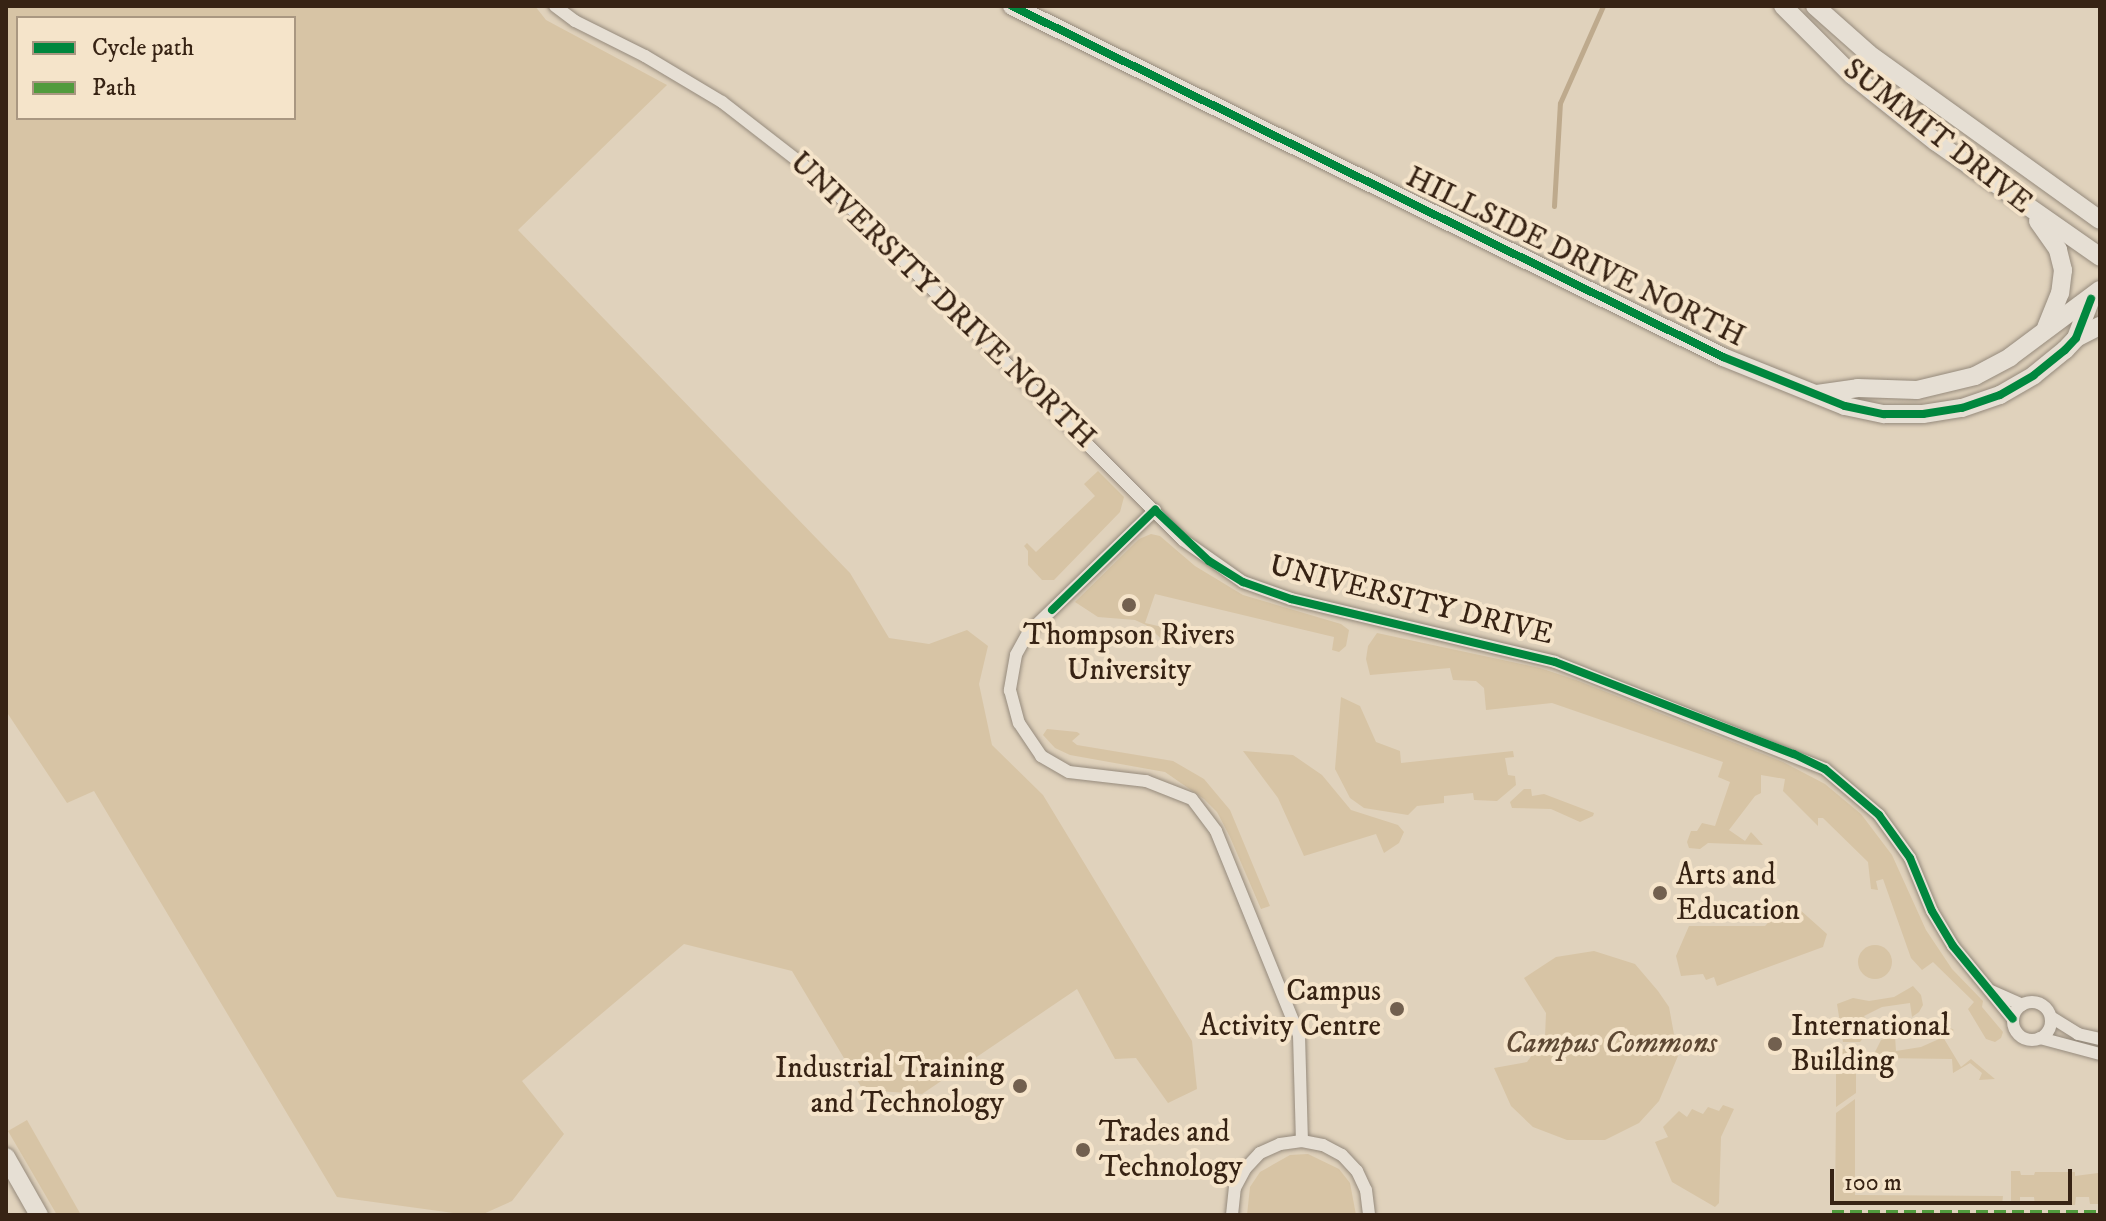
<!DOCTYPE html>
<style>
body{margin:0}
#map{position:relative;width:2106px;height:1221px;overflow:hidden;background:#e0d2bc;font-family:"IM FELL DW Pica",serif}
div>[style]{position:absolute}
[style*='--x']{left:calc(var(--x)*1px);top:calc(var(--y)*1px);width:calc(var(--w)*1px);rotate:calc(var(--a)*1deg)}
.green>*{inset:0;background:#d7c4a5}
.round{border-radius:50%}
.stream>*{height:5px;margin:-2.5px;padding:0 2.5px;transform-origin:2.5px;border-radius:2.5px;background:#beaa8d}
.roads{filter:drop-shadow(0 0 2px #958a7c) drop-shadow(0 0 2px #958a7c)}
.street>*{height:12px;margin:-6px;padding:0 6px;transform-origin:6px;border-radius:6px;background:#e6dfd4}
.street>.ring{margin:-6px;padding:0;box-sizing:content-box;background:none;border:12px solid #e6dfd4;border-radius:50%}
.secondary>*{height:18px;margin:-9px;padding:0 9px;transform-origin:9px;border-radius:9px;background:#e6dfd4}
.quiet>*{height:6px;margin-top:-3px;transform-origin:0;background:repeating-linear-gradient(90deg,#519b3d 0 12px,transparent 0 18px)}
.cycleway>*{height:8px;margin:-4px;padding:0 4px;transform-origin:4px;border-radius:4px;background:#00873e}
.dots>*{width:22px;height:22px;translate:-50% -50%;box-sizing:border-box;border:4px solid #f5e4ca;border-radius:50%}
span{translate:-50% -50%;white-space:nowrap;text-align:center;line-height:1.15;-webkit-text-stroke:8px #f5e4ca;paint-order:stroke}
.street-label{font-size:30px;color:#372314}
.poi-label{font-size:30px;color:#372314}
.left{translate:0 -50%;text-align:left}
.right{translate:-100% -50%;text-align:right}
.park-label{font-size:30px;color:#5d4834;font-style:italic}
.frame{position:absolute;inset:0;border:8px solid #372314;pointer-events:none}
.legend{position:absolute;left:16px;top:16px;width:280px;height:104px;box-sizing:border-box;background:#f5e4ca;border:2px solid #a99781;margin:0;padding:10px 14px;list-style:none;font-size:24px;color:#372314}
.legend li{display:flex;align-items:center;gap:16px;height:40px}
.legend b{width:40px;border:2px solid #a99781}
.scale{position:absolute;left:1830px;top:1169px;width:242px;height:36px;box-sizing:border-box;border:4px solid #372314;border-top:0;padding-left:10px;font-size:24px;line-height:28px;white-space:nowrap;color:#372314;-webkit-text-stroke:6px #f5e4ca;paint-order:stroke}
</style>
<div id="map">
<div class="green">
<i style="clip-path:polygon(evenodd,6px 6px,535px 6px,546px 20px,667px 85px,518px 230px,850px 573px,889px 638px,929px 644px,967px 630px,988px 646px,979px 684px,992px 745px,1043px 795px,1192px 1041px,1197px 1089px,1168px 1103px,1136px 1058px,1115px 1059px,1077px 989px,922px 1094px,863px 1090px,792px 971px,684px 944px,522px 1081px,564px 1134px,512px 1201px,481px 1215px,468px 1215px,337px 1197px,94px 791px,67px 803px,6px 711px,6px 6px,18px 18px,294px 18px,294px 118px,18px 118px,18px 18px)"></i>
<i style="clip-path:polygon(1098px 471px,1124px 497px,1120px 512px,1054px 580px,1042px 580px,1028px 565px,1028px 551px,1024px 546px,1027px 543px,1036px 552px,1095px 496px,1084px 484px)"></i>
<i style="clip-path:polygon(1151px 534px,1160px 536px,1195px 566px,1243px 595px,1341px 624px,1349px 630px,1346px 646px,1339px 652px,1332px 650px,1334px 637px,1155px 594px,1145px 623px,1171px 629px,1167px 644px,1146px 625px,1135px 620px,1098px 617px,1075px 602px,1139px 539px)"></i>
<i style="clip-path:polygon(1377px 633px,1540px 668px,1576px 680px,1783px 762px,1825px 784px,1861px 814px,1892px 855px,1926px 930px,1952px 969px,1983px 1001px,1982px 1007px,2003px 1032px,2001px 1038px,1995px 1042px,1986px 1039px,1968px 1009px,1974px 1002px,1933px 962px,1922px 970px,1911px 958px,1883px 879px,1876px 881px,1878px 890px,1871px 889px,1868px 862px,1823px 818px,1818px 818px,1818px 826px,1783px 791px,1785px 779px,1761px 775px,1761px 793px,1755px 796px,1729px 830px,1745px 841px,1751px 832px,1763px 845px,1708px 843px,1700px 849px,1689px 848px,1687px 842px,1691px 831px,1697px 831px,1702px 823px,1715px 826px,1730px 782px,1718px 777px,1723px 762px,1552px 703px,1486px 710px,1484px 688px,1476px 681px,1453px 680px,1450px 668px,1370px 675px,1366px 659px,1368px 646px)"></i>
<i style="clip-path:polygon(1341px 697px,1360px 706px,1376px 742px,1400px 751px,1401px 763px,1513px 751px,1514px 757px,1505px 758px,1508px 775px,1515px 776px,1516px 785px,1497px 801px,1474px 800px,1473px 793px,1444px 796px,1444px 803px,1417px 806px,1408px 815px,1364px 808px,1350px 798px,1335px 769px)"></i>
<i style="clip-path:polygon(1047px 729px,1077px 732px,1080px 734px,1072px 741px,1077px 745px,1173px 761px,1204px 779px,1230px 810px,1270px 906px,1261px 909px,1230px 837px,1217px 812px,1204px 799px,1165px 772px,1070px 755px,1055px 748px,1043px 735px)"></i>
<i style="clip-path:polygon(1243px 751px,1293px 755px,1322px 775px,1351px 810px,1398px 825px,1404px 832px,1399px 843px,1384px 853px,1376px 834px,1304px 856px,1278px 798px)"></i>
<i style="clip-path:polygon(1524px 789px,1531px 789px,1532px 796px,1544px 794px,1594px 813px,1593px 816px,1580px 822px,1551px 809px,1512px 808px,1510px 802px)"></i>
<i style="clip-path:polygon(1789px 900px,1827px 934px,1823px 947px,1717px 986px,1714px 977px,1706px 980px,1703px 974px,1681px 976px,1676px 956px,1689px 926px,1765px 926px)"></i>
<i class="round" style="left:1858px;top:945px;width:34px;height:34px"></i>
<i style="clip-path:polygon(1594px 951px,1635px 964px,1658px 991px,1669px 1007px,1678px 1056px,1659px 1101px,1639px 1123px,1605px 1140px,1567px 1140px,1533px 1127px,1511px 1106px,1494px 1068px,1527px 1062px,1545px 1037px,1546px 1013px,1524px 978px,1556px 957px)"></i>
<i style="clip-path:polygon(1913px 986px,1921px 995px,1923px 1005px,1919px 1012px,1912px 1017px,1910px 1003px,1882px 1007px,1864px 1016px,1872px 1026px,1860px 1042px,1843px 1042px,1837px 1004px,1853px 998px,1869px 1001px,1894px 997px)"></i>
<i style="clip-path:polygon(1941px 1023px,1954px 1030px,1943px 1037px,1961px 1067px,1971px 1059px,1995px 1079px,1979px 1080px,1982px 1073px,1970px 1063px,1953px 1073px,1952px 1059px,1880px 1058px,1879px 1072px,1875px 1070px,1874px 1054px,1881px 1040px,1895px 1036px,1896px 1051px,1921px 1047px,1939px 1039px,1932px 1026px)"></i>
<i style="clip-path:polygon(1842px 1049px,1856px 1049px,1856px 1093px,1836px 1107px,1836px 1074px,1842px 1074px)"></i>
<i style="clip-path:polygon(1855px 1099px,1855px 1195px,2003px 1196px,2002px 1205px,1835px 1204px,1836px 1113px)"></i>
<i style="clip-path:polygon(1723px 1105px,1734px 1109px,1721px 1137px,1719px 1203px,1715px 1207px,1672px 1182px,1655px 1142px,1668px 1137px,1663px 1127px,1679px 1111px,1687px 1117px,1692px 1109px,1703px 1114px,1708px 1107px,1719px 1111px)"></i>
<i style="clip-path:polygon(27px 1120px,81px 1215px,57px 1215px,8px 1131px)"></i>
<i style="clip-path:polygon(1308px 1154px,1339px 1169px,1350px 1183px,1356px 1215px,1247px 1215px,1250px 1187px,1260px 1172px,1290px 1155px)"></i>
<i style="clip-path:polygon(2011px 1171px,2020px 1171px,2021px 1175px,2034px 1175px,2035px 1172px,2075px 1172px,2075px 1176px,2098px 1173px,2098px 1204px,2090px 1204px,2089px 1197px,2076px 1197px,2075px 1205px,2035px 1205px,2034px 1197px,2020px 1197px,2020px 1205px,2011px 1205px)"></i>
</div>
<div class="stream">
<i style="--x:1554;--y:206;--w:103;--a:-86.7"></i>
<i style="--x:1560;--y:103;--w:106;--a:-66.1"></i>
</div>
<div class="roads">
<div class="street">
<i style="--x:555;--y:6;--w:25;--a:37"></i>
<i style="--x:575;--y:21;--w:78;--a:26.6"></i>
<i style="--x:645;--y:56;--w:90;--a:30.9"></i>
<i style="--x:722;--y:102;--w:129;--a:37.8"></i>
<i style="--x:824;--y:181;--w:508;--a:45"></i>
<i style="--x:1183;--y:540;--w:73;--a:35"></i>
<i style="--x:1243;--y:582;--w:51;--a:19.5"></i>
<i style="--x:1291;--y:599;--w:271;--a:13.4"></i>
<i style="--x:1555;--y:662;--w:290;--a:21.6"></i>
<i style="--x:1825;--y:769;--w:71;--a:40.4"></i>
<i style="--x:1879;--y:815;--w:53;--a:54.2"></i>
<i style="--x:1910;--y:858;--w:57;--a:67.5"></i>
<i style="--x:1932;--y:911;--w:41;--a:59"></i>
<i style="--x:1953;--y:946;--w:94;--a:50.6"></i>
<i style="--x:1155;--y:510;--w:177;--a:135.9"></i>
<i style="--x:1028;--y:633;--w:25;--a:119"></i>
<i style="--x:1016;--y:655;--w:36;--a:100"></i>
<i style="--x:1010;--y:690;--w:34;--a:75"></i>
<i style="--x:1019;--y:723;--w:40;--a:56"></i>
<i style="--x:1041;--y:756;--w:32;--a:30"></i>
<i style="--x:1069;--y:772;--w:78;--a:6.7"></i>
<i style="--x:1146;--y:781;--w:49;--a:21.4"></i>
<i style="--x:1192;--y:799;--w:40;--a:53"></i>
<i style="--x:1216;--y:831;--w:220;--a:67.9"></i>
<i style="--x:1299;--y:1035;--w:106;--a:88.4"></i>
<i style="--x:1991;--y:991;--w:34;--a:24"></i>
<i class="ring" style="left:2013px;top:1002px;width:26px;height:26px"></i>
<i style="--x:2051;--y:1017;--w:32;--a:32"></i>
<i style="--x:2078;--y:1034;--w:23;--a:13"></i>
<i style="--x:2040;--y:1038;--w:62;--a:14.9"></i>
<i style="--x:1232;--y:1215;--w:27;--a:-84"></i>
<i style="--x:1235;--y:1188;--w:21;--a:-62"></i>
<i style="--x:1245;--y:1169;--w:22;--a:-47"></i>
<i style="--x:1260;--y:1153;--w:22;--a:-24"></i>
<i style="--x:1280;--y:1144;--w:22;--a:-8"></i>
<i style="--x:1302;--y:1141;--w:21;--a:11"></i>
<i style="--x:1323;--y:1145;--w:21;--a:28"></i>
<i style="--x:1342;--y:1155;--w:22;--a:47"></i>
<i style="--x:1357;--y:1171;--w:21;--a:65"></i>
<i style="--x:1366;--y:1190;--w:25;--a:83"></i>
</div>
<div class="secondary">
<i style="--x:1012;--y:6;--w:793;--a:26.27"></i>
<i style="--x:1723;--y:357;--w:131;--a:21.9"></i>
<i style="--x:1845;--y:406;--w:40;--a:12"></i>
<i style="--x:1884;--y:414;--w:39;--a:0"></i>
<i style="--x:1923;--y:414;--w:39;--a:-9"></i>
<i style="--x:1962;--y:408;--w:40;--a:-18.9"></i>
<i style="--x:2000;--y:395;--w:39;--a:-30"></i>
<i style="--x:2034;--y:375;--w:40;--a:-39"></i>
<i style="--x:2065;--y:350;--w:16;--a:-47"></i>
<i style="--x:2076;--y:338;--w:42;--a:-69"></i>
<i style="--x:1783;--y:6;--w:98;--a:45"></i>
<i style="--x:1852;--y:75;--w:107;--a:38.6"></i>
<i style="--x:1936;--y:142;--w:200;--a:35"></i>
<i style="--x:1815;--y:6;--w:72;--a:41.6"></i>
<i style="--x:1869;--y:54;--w:284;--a:35.7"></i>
<i style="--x:2038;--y:221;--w:35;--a:55"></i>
<i style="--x:2058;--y:250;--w:21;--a:76"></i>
<i style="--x:2063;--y:270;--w:23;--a:97"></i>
<i style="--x:2060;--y:293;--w:37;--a:112"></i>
<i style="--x:2076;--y:338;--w:27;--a:-27"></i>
<i style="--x:1817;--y:394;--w:41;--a:-8.3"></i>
<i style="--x:1858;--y:388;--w:59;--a:1.9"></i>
<i style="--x:1917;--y:390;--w:60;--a:-13.6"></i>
<i style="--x:1975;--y:376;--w:40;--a:-28"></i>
<i style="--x:2010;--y:357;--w:112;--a:-36.7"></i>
<i style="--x:6;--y:1157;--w:67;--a:60.4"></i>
</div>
</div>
<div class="quiet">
<i style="--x:1832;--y:1213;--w:268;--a:0"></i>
</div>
<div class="cycleway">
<i style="--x:1012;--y:6;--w:793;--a:26.27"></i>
<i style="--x:1723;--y:357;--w:131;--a:21.9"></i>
<i style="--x:1845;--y:406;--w:40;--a:12"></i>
<i style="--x:1884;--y:414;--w:39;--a:0"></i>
<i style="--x:1923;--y:414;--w:39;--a:-9"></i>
<i style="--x:1962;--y:408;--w:40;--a:-18.9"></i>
<i style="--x:2000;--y:395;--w:39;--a:-30"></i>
<i style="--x:2034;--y:375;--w:40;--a:-39"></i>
<i style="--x:2065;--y:350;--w:16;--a:-47"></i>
<i style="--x:2076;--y:338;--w:42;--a:-69"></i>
<i style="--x:1052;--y:610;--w:144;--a:-44.2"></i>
<i style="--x:1155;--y:510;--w:74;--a:43.4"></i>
<i style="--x:1209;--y:561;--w:40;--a:32"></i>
<i style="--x:1243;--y:582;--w:51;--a:19.5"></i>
<i style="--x:1291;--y:599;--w:271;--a:13.4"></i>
<i style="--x:1555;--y:662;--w:256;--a:21.1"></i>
<i style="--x:1794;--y:754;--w:34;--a:26"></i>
<i style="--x:1825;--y:769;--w:71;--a:40.4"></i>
<i style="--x:1879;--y:815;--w:53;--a:54.2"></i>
<i style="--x:1910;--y:858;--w:57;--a:67.5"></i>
<i style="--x:1932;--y:911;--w:41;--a:59"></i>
<i style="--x:1953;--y:946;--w:94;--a:50.6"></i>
</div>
<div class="dots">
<i style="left:1129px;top:605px;background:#72604f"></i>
<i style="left:1660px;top:893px;background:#72604f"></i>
<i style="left:1397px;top:1009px;background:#72604f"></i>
<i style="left:1775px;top:1044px;background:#72604f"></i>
<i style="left:1020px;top:1086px;background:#72604f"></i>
<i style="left:1083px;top:1150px;background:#72604f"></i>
</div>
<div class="street-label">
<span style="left:1937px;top:137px;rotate:38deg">SUMMIT DRIVE</span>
<span style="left:1575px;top:258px;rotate:26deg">HILLSIDE DRIVE NORTH</span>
<span style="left:942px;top:301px;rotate:44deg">UNIVERSITY DRIVE NORTH</span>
<span style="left:1411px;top:601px;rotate:14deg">UNIVERSITY DRIVE</span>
</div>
<div class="poi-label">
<span style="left:1129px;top:653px">Thompson Rivers<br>University</span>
<span class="left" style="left:1676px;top:893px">Arts and<br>Education</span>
<span class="right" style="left:1381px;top:1009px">Campus<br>Activity Centre</span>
<span class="left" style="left:1791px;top:1044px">International<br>Building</span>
<span class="right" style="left:1004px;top:1086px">Industrial Training<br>and Technology</span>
<span class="left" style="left:1099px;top:1150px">Trades and<br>Technology</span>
</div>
<div class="park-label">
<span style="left:1611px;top:1044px">Campus Commons</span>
</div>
<div class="frame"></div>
<ul class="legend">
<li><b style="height:10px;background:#00873e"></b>Cycle path</li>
<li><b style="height:10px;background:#519b3d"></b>Path</li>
</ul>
<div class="scale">100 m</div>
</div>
